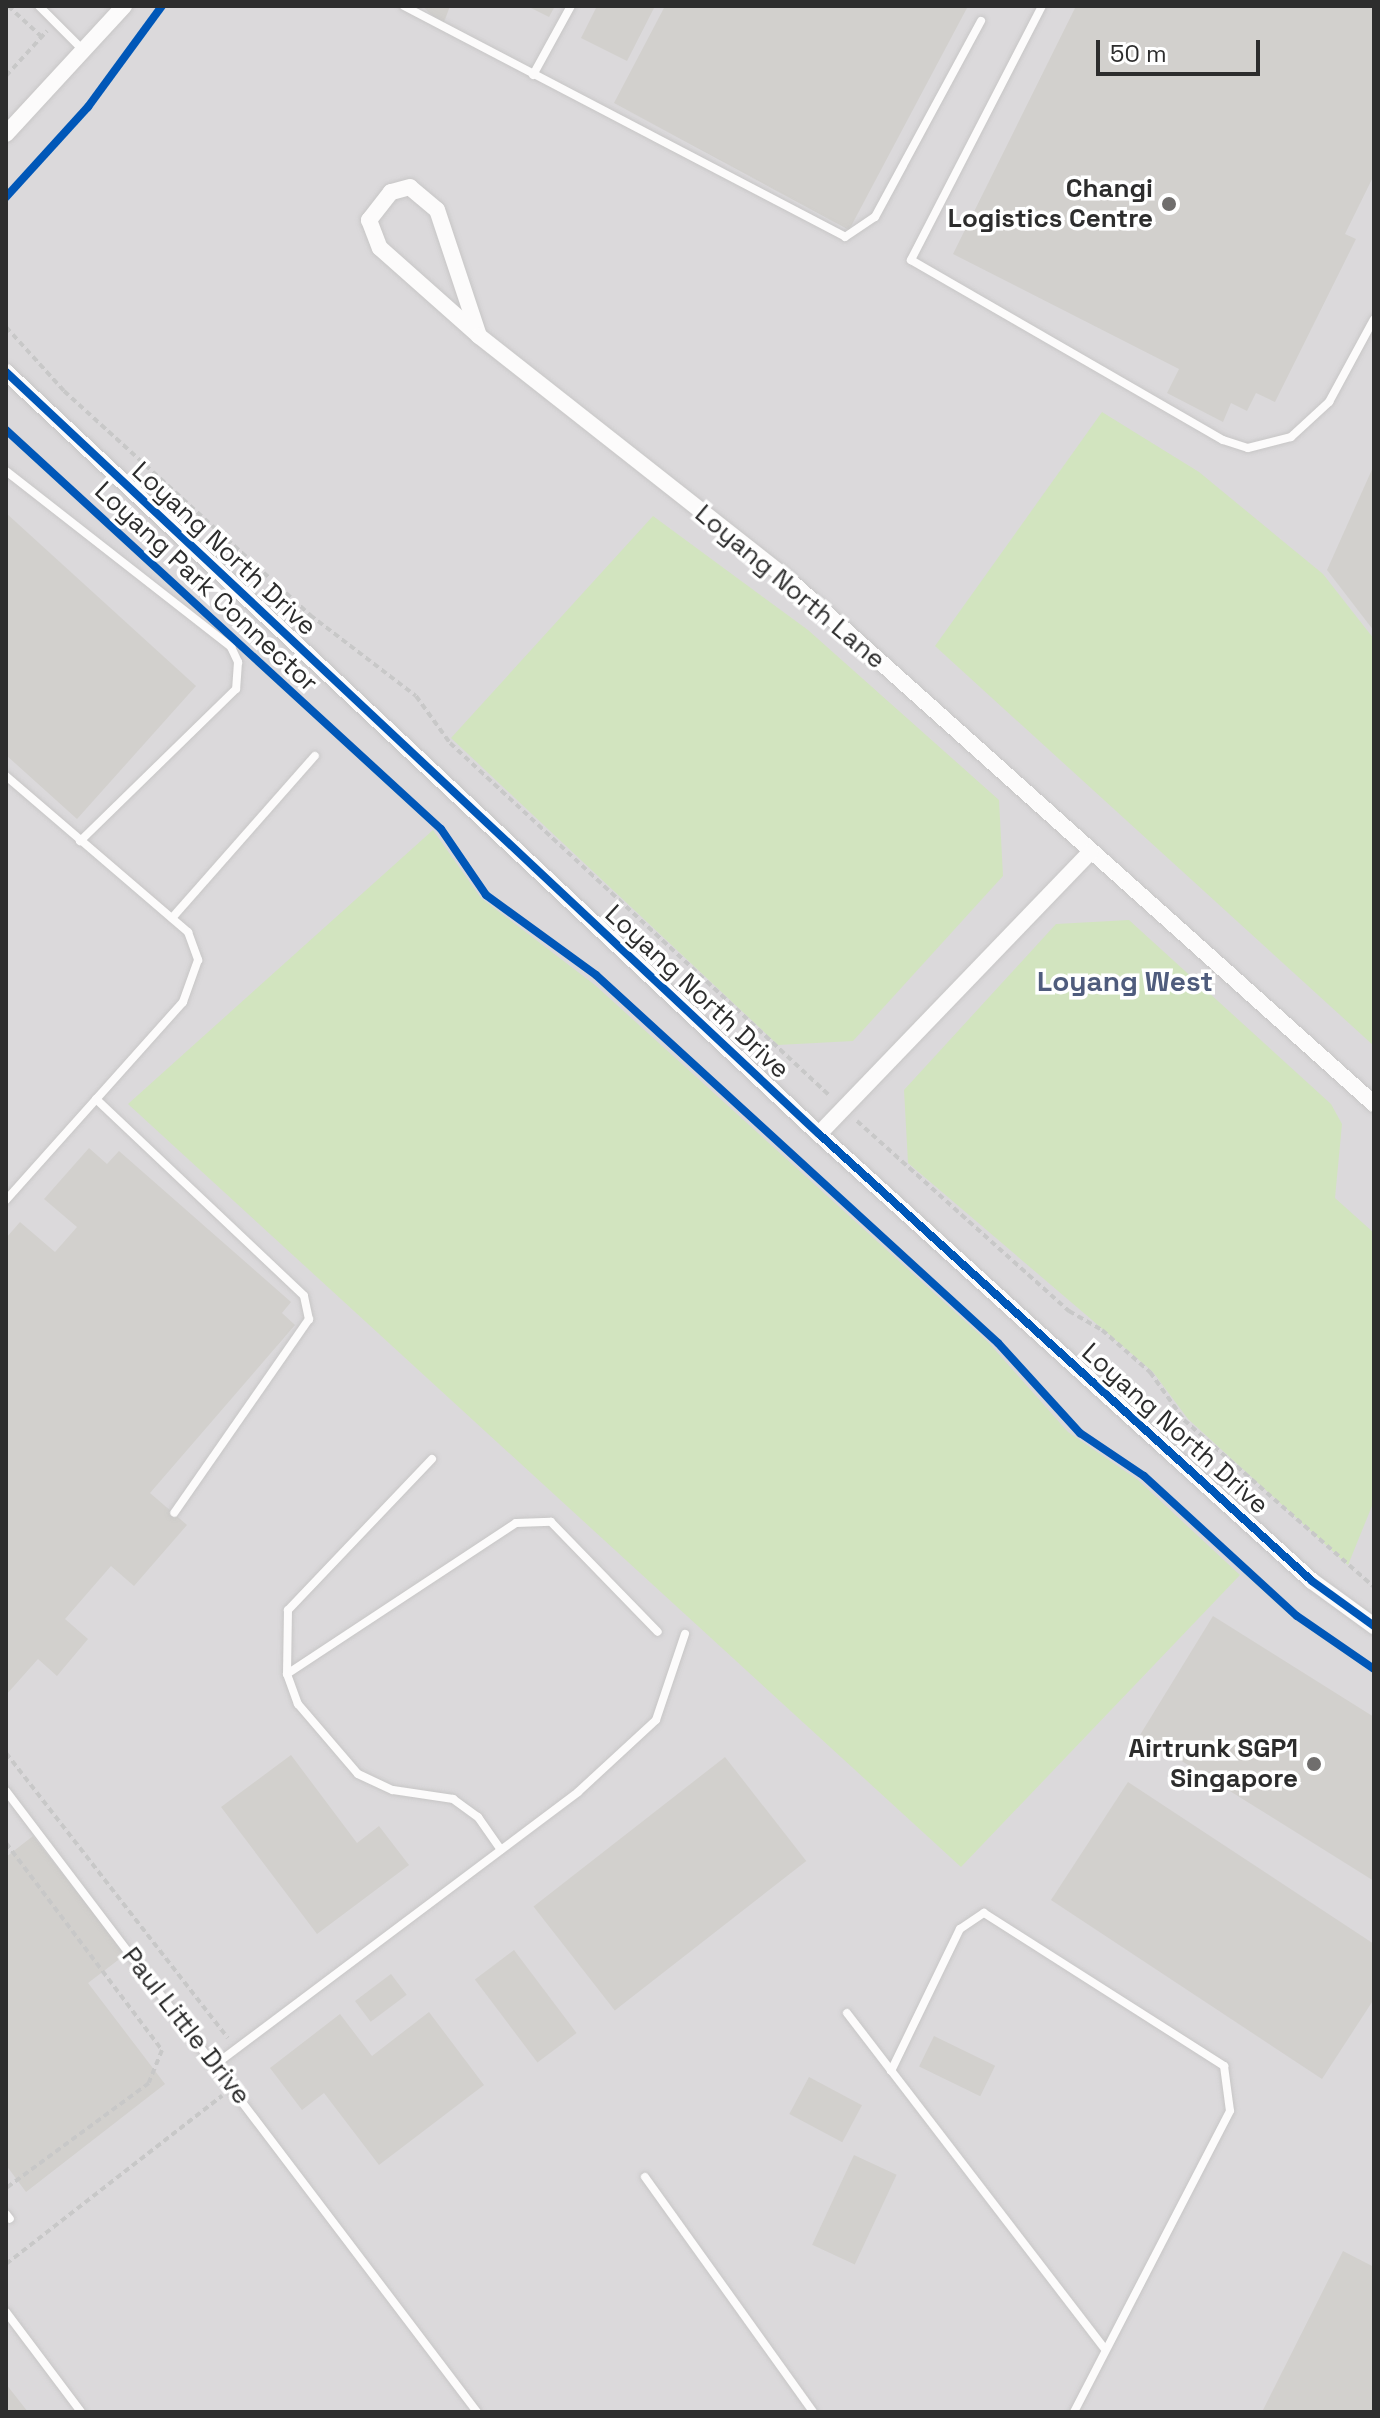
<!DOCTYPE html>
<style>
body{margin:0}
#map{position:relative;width:1380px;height:2418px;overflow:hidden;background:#ebe7e4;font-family:"Space Grotesk",sans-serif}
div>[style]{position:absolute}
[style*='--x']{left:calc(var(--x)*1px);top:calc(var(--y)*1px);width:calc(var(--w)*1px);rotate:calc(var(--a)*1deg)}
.industrial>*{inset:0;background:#dbd9db;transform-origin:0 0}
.green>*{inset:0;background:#d2e4bf}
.building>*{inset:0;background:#d2d0cd;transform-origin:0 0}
.path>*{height:4px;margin-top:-2px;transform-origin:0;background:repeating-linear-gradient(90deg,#c8c8c8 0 6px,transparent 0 10px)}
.roads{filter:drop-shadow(0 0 2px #c7c6c6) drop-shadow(0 0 2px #c7c6c6)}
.lane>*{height:8px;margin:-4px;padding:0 4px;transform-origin:4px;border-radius:4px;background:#fcfbfb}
.street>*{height:16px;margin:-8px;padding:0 8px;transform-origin:8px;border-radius:8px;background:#fcfbfb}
.cycleway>*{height:8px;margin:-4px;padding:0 4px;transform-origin:4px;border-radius:4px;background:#0057b8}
.dots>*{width:22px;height:22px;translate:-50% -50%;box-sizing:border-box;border:4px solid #fff;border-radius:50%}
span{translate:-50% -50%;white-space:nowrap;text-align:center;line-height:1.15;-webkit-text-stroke:7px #fff;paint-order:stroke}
.poi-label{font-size:26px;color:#2d2d2d;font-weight:700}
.right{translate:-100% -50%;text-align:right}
.street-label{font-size:26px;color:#2d2d2d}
.neighbourhood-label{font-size:28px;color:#4f5c7d;font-weight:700}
.frame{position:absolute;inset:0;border:8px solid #2d2d2d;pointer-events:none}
.scale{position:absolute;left:1096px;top:40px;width:164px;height:36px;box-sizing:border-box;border:4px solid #2d2d2d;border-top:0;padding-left:10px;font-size:24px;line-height:28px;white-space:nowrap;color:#2d2d2d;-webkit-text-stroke:6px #fff;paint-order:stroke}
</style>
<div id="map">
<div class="industrial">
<i style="left:6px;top:6px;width:1368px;height:2406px"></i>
</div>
<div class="green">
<i style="clip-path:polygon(1102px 412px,1199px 472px,1323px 574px,1374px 639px,1374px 1046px,935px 646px)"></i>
<i style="clip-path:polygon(653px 516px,808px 630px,999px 800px,1003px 876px,853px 1041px,778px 1045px,451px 738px)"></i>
<i style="clip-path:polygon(433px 830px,481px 898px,595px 985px,988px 1342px,1068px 1432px,1138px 1480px,1240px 1575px,961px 1867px,128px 1104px)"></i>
<i style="clip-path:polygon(1129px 920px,1331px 1104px,1342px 1124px,1335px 1198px,1374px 1233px,1374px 1501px,1348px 1565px,1188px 1419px,1153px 1372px,908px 1163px,904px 1090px,1056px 924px)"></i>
</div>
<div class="building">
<i style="clip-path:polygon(422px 6px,450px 6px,443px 25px)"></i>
<i style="clip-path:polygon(527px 6px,555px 6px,549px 17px)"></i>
<i style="clip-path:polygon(597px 6px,655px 6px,627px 61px,581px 38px)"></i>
<i style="clip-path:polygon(665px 6px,968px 6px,849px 230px,614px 103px)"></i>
<i style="clip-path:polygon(1076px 6px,1374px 6px,1374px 175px,1345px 234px,1356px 239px,1275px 402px,1256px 393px,1247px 411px,1231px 403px,1223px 422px,1167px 393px,1179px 369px,953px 254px)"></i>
<i style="clip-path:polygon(1374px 465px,1374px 631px,1327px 570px)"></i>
<i style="clip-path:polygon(6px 513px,196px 686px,77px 819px,6px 755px)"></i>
<i style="clip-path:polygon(89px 1148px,107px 1164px,119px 1151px,291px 1302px,282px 1313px,295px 1325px,150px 1493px,187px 1525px,134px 1586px,111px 1566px,65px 1619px,88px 1639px,57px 1676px,38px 1659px,6px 1695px,6px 1238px,20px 1222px,55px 1252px,77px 1227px,44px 1199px)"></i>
<i style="clip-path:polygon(1213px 1616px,1374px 1717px,1374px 1881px,1140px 1735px)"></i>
<i style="clip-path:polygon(291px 1755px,357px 1843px,379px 1826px,409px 1865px,317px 1934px,221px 1807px)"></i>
<i style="left:725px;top:1757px;width:132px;height:243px;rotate:52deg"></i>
<i style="clip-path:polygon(1128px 1782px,1374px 1944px,1374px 1999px,1322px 2079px,1051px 1900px)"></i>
<i style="clip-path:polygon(33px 1836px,126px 1954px,88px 1983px,165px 2084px,26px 2192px,6px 2165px,6px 1857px)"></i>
<i style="left:514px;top:1950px;width:104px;height:49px;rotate:53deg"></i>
<i style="left:391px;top:1974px;width:26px;height:45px;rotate:53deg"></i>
<i style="clip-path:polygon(429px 2012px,484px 2085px,379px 2165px,324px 2093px,302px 2110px,270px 2068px,340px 2014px,372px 2056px)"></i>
<i style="left:934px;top:2036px;width:68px;height:34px;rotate:26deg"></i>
<i style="left:809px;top:2077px;width:60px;height:42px;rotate:28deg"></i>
<i style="left:854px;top:2155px;width:47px;height:99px;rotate:25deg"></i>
<i style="clip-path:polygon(1343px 2251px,1374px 2267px,1374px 2412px,1262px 2412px)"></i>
<i style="clip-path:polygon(6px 2384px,28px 2412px,6px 2412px)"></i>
</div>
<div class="path">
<i style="--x:8;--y:6;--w:46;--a:42.4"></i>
<i style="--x:6;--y:76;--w:61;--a:-47.7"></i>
<i style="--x:6;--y:327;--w:86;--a:47.8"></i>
<i style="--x:64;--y:391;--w:333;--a:42.3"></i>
<i style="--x:310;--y:615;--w:133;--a:37.4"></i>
<i style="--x:416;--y:696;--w:58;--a:54.1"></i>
<i style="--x:450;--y:743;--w:519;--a:42.89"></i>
<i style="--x:857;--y:1121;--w:285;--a:41.9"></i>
<i style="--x:1069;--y:1311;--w:38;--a:30"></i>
<i style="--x:1102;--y:1330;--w:64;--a:41.2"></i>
<i style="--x:1150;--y:1372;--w:59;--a:54.7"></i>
<i style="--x:1184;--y:1420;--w:253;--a:41.3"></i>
<i style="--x:6;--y:1753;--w:361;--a:52.1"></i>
<i style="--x:6;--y:1843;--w:259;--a:53"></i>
<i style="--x:162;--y:2050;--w:35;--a:112"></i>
<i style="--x:149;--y:2083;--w:177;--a:143.7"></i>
<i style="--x:1374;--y:2120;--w:17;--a:90"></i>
<i style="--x:6;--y:2264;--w:274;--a:-37.9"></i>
</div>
<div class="roads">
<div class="lane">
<i style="--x:39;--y:6;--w:62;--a:45"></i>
<i style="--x:404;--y:6;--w:498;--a:27.6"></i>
<i style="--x:845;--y:237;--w:36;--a:-34"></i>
<i style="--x:875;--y:217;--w:223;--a:-61.6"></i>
<i style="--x:1042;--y:6;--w:286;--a:117.3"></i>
<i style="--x:911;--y:260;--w:360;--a:30"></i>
<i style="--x:1223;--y:440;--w:26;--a:18"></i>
<i style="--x:1248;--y:448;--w:44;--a:-14.3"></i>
<i style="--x:1291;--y:437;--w:52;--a:-42.6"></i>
<i style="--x:1329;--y:402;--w:94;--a:-61.5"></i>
<i style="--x:533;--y:75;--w:79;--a:-61.2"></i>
<i style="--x:6;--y:471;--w:286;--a:38"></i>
<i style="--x:231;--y:647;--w:17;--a:65"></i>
<i style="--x:238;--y:662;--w:27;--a:94"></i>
<i style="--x:236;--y:689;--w:218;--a:135.7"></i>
<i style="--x:6;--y:776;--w:240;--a:40.6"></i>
<i style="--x:188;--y:932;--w:30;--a:70"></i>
<i style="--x:198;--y:960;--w:45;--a:109.7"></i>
<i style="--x:183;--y:1002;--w:266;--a:131.8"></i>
<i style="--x:172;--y:918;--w:216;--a:-48.6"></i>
<i style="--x:96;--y:1099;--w:286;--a:43.4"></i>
<i style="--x:304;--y:1296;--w:24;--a:78"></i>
<i style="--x:309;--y:1319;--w:236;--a:124.8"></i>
<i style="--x:432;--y:1459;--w:209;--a:133.6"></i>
<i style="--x:288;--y:1610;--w:64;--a:90.9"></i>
<i style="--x:287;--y:1674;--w:32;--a:70"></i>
<i style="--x:298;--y:1704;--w:92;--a:49.4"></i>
<i style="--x:358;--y:1774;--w:38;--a:25"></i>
<i style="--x:393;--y:1790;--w:61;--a:8.5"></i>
<i style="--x:453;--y:1799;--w:31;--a:36"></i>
<i style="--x:478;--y:1817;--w:40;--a:55.1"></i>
<i style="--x:287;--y:1674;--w:274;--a:-33.4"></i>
<i style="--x:516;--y:1523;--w:35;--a:-2"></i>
<i style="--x:551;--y:1522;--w:153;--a:45.8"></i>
<i style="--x:6;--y:1791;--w:779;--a:52.82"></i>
<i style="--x:847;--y:2013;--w:424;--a:52.5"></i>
<i style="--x:216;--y:2064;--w:453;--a:-36.9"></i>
<i style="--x:578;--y:1792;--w:106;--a:-42.7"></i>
<i style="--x:656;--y:1720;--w:91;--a:-71.4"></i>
<i style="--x:891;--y:2071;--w:158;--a:-64.1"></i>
<i style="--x:960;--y:1929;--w:29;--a:-34"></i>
<i style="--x:984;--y:1913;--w:285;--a:32.5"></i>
<i style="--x:1224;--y:2066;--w:45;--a:82.4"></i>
<i style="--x:1230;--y:2111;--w:339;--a:117.4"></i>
<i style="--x:645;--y:2177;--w:289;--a:54.4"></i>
<i style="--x:6;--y:2214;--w:6;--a:51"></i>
<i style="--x:6;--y:2312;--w:125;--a:53.1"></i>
</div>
<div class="street">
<i style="--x:6;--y:134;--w:174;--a:-47.3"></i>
<i style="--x:479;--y:336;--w:133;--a:-108.4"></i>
<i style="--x:437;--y:210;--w:35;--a:-140"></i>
<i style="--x:410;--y:187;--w:20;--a:165"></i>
<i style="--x:391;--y:192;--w:36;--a:128"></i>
<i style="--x:369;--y:220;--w:30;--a:69"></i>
<i style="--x:380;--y:248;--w:132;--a:41.6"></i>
<i style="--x:479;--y:336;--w:395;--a:38.2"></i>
<i style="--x:789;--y:580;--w:785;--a:41.85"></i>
<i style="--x:6;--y:372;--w:1114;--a:43.15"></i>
<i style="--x:819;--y:1134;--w:665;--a:42.2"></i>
<i style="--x:1312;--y:1581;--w:77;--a:36"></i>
<i style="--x:819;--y:1134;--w:391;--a:-46.1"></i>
</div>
</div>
<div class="cycleway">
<i style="--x:6;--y:197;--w:122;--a:-47.7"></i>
<i style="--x:88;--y:107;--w:125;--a:-53.8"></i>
<i style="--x:6;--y:372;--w:1114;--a:43.15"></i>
<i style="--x:819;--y:1134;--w:665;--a:42.2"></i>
<i style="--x:1312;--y:1581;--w:77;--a:36"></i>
<i style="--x:6;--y:430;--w:590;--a:42.53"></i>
<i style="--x:441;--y:829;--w:80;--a:55.7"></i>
<i style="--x:486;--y:895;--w:136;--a:36"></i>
<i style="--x:596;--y:975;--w:545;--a:42.47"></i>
<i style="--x:998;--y:1343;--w:122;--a:47.7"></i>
<i style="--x:1080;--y:1433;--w:77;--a:33.9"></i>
<i style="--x:1144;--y:1476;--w:207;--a:42.5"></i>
<i style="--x:1297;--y:1616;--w:93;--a:34.5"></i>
</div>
<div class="dots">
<i style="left:1169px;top:204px;background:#706e6d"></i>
<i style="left:1314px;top:1764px;background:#706e6d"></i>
</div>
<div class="poi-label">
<span class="right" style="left:1153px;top:204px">Changi<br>Logistics Centre</span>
<span class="right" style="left:1298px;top:1764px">Airtrunk SGP1<br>Singapore</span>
</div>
<div class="street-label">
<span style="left:224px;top:549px;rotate:43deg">Loyang North Drive</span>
<span style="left:206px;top:587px;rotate:43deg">Loyang Park Connector</span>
<span style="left:790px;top:587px;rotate:40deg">Loyang North Lane</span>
<span style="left:697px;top:992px;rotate:43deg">Loyang North Drive</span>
<span style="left:1175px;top:1429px;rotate:42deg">Loyang North Drive</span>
<span style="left:186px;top:2026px;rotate:52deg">Paul Little Drive</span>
</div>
<div class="neighbourhood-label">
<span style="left:1125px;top:981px">Loyang West</span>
</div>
<div class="frame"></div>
<div class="scale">50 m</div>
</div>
